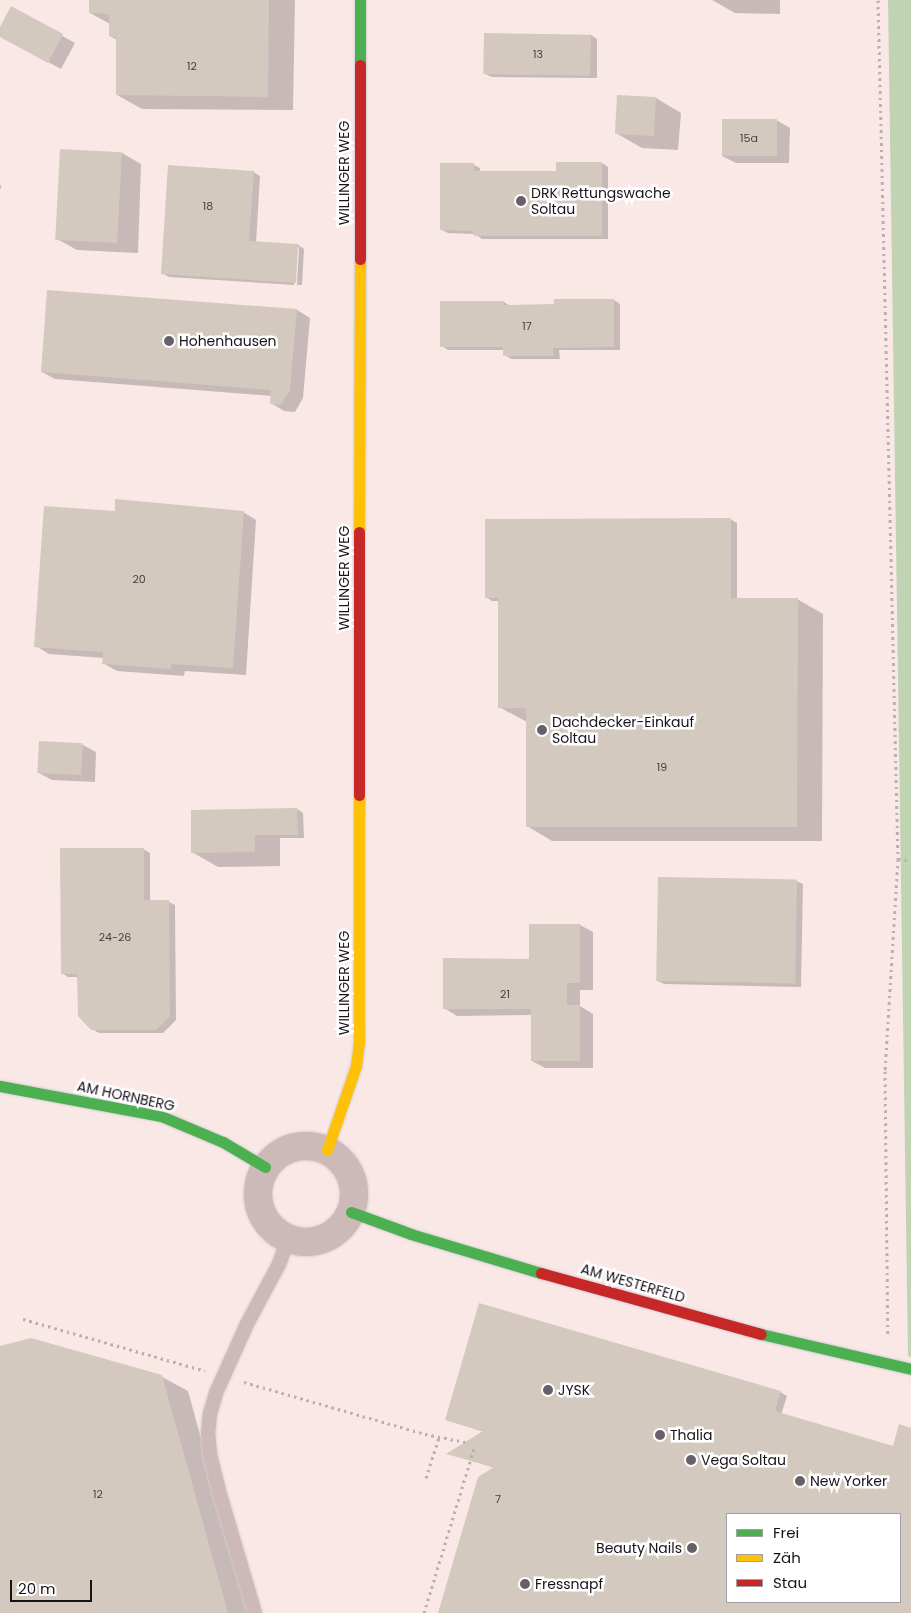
<!DOCTYPE html>
<meta charset="utf-8">
<style>
body{margin:0}
#map{position:relative;width:911px;height:1613px;overflow:hidden;background:#f7f0f8;font-family:Poppins,sans-serif}
div>[style]{position:absolute}
[style*='--x']{left:calc(var(--x)*1px);top:calc(var(--y)*1px);width:calc(var(--w)*1px);rotate:calc(var(--a)*1deg)}
.commercial>*{inset:0;background:#f9e8e6}
.forest>*{inset:0;background:#c0d3b2}
.shadow>*{inset:0;background:#0003;transform-origin:0 0}
.building>*{inset:0;background:#d4c9be;transform-origin:0 0}
.path>*{height:3px;margin-top:-1.5px;transform-origin:0;background:repeating-linear-gradient(90deg,#bcafb0 0 2.5px,transparent 0 6.5px)}
.roads{filter:drop-shadow(0 0 1px #d3cdd4) drop-shadow(0 0 1px #d3cdd4)}
.lane>*{height:14px;margin:-7px;padding:0 7px;transform-origin:7px;border-radius:7px;background:#cdbab8}
.street>*{height:28px;margin:-14px;padding:0 14px;transform-origin:14px;border-radius:14px;background:#cdbab8}
.street>.ring{margin:-14px;padding:0;box-sizing:content-box;background:none;border:28px solid #cdbab8;border-radius:50%}
.fast>*{height:11px;margin:-5.5px;padding:0 5.5px;transform-origin:5.5px;border-radius:5.5px;background:#4caf50}
.slow>*{height:11px;margin:-5.5px;padding:0 5.5px;transform-origin:5.5px;border-radius:5.5px;background:#ffc107}
.jam>*{height:11px;margin:-5.5px;padding:0 5.5px;transform-origin:5.5px;border-radius:5.5px;background:#c62828}
.dots>*{width:14px;height:14px;translate:-50% -50%;box-sizing:border-box;border:2px solid #fff;border-radius:50%}
span{translate:-50% -50%;white-space:nowrap;text-align:center;line-height:1.15;-webkit-text-stroke:5px #fff;paint-order:stroke}
.number-label{font-size:11px;color:#484044}
.number-label span{-webkit-text-stroke-width:0}
.street-label{font-size:14px;color:#19121b}
.poi-label{font-size:14px;color:#19121b}
.left{translate:0 -50%;text-align:left}
.right{translate:-100% -50%;text-align:right}
.legend{position:absolute;left:726px;top:1513px;width:175px;height:90px;box-sizing:border-box;background:#fff;border:1px solid #a3a0a4;margin:0;padding:6px 9px;list-style:none;font-size:15px;color:#19121b}
.legend li{display:flex;align-items:center;gap:10px;height:25px}
.legend b{width:25px;border:1px solid #a3a0a4}
.scale{position:absolute;left:10px;top:1580px;width:82px;height:22px;box-sizing:border-box;border:2px solid #19121b;border-top:0;padding-left:6px;font-size:15px;line-height:18px;white-space:nowrap;color:#19121b;-webkit-text-stroke:4px #fff;paint-order:stroke}
</style>
<div id="map">
<div class="commercial">
<i style="clip-path:polygon(evenodd,0 0,888px 0,908px 1356px,911px 1357px,911px 1613px,0 1613px,0 0,727px 1514px,900px 1514px,900px 1602px,727px 1602px,727px 1514px)"></i>
</div>
<div class="forest">
<i style="clip-path:polygon(888px 0,911px 0,911px 1357px,908px 1356px)"></i>
</div>
<div class="shadow">
<i style="clip-path:polygon(91px 0,295px 0,293px 110px,142px 109px,117px 95px,117px 40px,110px 36px,110px 24px,90px 13px)"></i>
<i style="clip-path:polygon(712px 0,780px 0,780px 14px,735px 13px)"></i>
<i style="clip-path:polygon(12px 8px,75px 43px,61px 69px,0 36px,0 30px)"></i>
<i style="clip-path:polygon(591px 35px,597px 39px,597px 78px,492px 77px,485px 74px)"></i>
<i style="clip-path:polygon(656px 98px,681px 113px,678px 150px,642px 148px,616px 133px)"></i>
<i style="clip-path:polygon(776px 120px,790px 128px,789px 163px,736px 163px,722px 156px)"></i>
<i style="clip-path:polygon(122px 153px,141px 164px,138px 253px,77px 250px,57px 239px)"></i>
<i style="clip-path:polygon(557px 163px,602px 163px,608px 167px,608px 239px,482px 239px,475px 234px,448px 233px,442px 230px,474px 165px,480px 168px,480px 172px,557px 172px)"></i>
<i style="clip-path:polygon(253px 172px,260px 176px,256px 243px,298px 245px,304px 249px,302px 285px,297px 285px,299px 247px,297px 247px,294px 285px,169px 277px,162px 273px)"></i>
<i style="left:0;top:185px;width:2px;height:69px;rotate:27deg"></i>
<i style="clip-path:polygon(614px 300px,620px 304px,620px 350px,559px 350px,560px 359px,511px 359px,505px 355px,505px 350px,448px 350px,442px 346px,504px 302px,510px 306px,555px 306px)"></i>
<i style="clip-path:polygon(297px 310px,310px 318px,303px 398px,295px 412px,284px 411px,271px 403px,272px 396px,55px 379px,42px 372px)"></i>
<i style="clip-path:polygon(116px 512px,243px 512px,256px 520px,246px 675px,185px 671px,184px 676px,117px 671px,103px 663px,104px 658px,49px 654px,36px 646px)"></i>
<i style="clip-path:polygon(730px 519px,737px 523px,737px 599px,797px 599px,823px 614px,822px 841px,552px 841px,527px 826px,527px 722px,499px 707px,500px 601px,492px 601px,486px 597px)"></i>
<i style="clip-path:polygon(40px 743px,83px 745px,96px 752px,95px 782px,52px 780px,39px 773px)"></i>
<i style="clip-path:polygon(297px 809px,303px 813px,304px 838px,280px 838px,280px 866px,218px 867px,192px 852px)"></i>
<i style="clip-path:polygon(143px 849px,150px 853px,150px 902px,169px 902px,175px 905px,176px 1020px,163px 1033px,99px 1033px,92px 1029px,78px 977px,68px 977px,62px 973px)"></i>
<i style="clip-path:polygon(796px 881px,803px 884px,801px 987px,664px 984px,658px 981px)"></i>
<i style="clip-path:polygon(580px 925px,593px 932px,593px 990px,580px 990px,580px 1006px,593px 1014px,593px 1068px,545px 1068px,532px 1061px,532px 1015px,457px 1016px,444px 1008px,530px 960px)"></i>
<i style="clip-path:polygon(0 1348px,162px 1377px,188px 1391px,249px 1613px,0 1613px)"></i>
<i style="clip-path:polygon(evenodd,780px 1392px,787px 1396px,781px 1415px,893px 1447px,911px 1429px,911px 1613px,440px 1613px,495px 1468px,449px 1454px,484px 1432px,446px 1420px,780px 1392px,727px 1514px,900px 1514px,900px 1602px,727px 1602px,727px 1514px)"></i>
</div>
<div class="building">
<i style="clip-path:polygon(89px 0,269px 0,268px 97px,116px 95px,116px 37px,109px 36px,109px 14px,89px 13px)"></i>
<i style="clip-path:polygon(11px 6px,63px 34px,48px 63px,0 37px,0 27px)"></i>
<i style="left:484px;top:33px;width:107px;height:41px;rotate:1deg"></i>
<i style="left:617px;top:95px;width:39px;height:39px;rotate:3deg"></i>
<i style="left:722px;top:119px;width:55px;height:37px"></i>
<i style="left:60px;top:149px;width:62px;height:91px;rotate:3deg"></i>
<i style="clip-path:polygon(556px 162px,602px 162px,602px 236px,474px 236px,473px 231px,440px 230px,440px 163px,474px 163px,474px 171px,556px 171px)"></i>
<i style="clip-path:polygon(168px 165px,254px 171px,249px 241px,298px 244px,296px 283px,161px 274px)"></i>
<i style="clip-path:polygon(47px 290px,297px 309px,290px 390px,281px 405px,270px 404px,271px 390px,41px 372px)"></i>
<i style="clip-path:polygon(554px 299px,614px 299px,614px 347px,553px 348px,554px 356px,503px 356px,503px 347px,440px 347px,440px 301px,504px 301px,504px 305px,554px 304px)"></i>
<i style="clip-path:polygon(115px 499px,244px 511px,233px 668px,171px 664px,171px 669px,102px 664px,103px 652px,34px 647px,44px 506px,115px 511px)"></i>
<i style="clip-path:polygon(731px 518px,731px 598px,798px 598px,797px 827px,526px 827px,526px 708px,498px 708px,498px 598px,485px 598px,485px 519px)"></i>
<i style="left:39px;top:741px;width:44px;height:32px;rotate:3deg"></i>
<i style="clip-path:polygon(297px 808px,298px 835px,255px 835px,255px 852px,191px 853px,191px 810px)"></i>
<i style="clip-path:polygon(60px 848px,144px 848px,144px 900px,169px 900px,170px 1016px,156px 1030px,91px 1030px,78px 1016px,77px 974px,61px 974px)"></i>
<i style="left:658px;top:877px;width:139px;height:104px;rotate:1deg"></i>
<i style="clip-path:polygon(529px 924px,580px 924px,580px 983px,567px 983px,567px 1005px,580px 1005px,580px 1061px,531px 1061px,531px 1009px,443px 1009px,443px 958px,529px 959px)"></i>
<i style="clip-path:polygon(evenodd,479px 1303px,781px 1391px,775px 1411px,893px 1446px,899px 1424px,911px 1428px,911px 1613px,438px 1613px,478px 1477px,494px 1467px,446px 1454px,483px 1431px,445px 1420px,479px 1303px,727px 1514px,900px 1514px,900px 1602px,727px 1602px,727px 1514px)"></i>
<i style="clip-path:polygon(31px 1338px,162px 1375px,228px 1613px,0 1613px,0 1346px)"></i>
</div>
<div class="path">
<i style="--x:878;--y:0;--w:859;--a:88.67"></i>
<i style="--x:898;--y:859;--w:212;--a:93.5"></i>
<i style="--x:885;--y:1071;--w:265;--a:89.4"></i>
<i style="--x:898;--y:859;--w:13;--a:4"></i>
<i style="--x:23;--y:1319;--w:189;--a:15.9"></i>
<i style="--x:244;--y:1382;--w:188;--a:16"></i>
<i style="--x:425;--y:1434;--w:41;--a:11.3"></i>
<i style="--x:426;--y:1478;--w:43;--a:-72.4"></i>
<i style="--x:424;--y:1613;--w:176;--a:-73.1"></i>
</div>
<div class="roads">
<div class="lane">
<i style="--x:255;--y:1613;--w:123;--a:-106.5"></i>
<i style="--x:220;--y:1495;--w:41;--a:-104"></i>
<i style="--x:210;--y:1455;--w:22;--a:-95"></i>
<i style="--x:208;--y:1433;--w:19;--a:-84"></i>
<i style="--x:210;--y:1414;--w:22;--a:-74"></i>
<i style="--x:216;--y:1393;--w:76;--a:-65.8"></i>
<i style="--x:247;--y:1324;--w:68;--a:-61.9"></i>
<i style="--x:279;--y:1264;--w:27;--a:-70"></i>
</div>
<div class="street">
<i class="ring" style="left:258px;top:1146px;width:68px;height:68px"></i>
</div>
<div class="fast">
<i style="--x:360;--y:65;--w:65;--a:-90"></i>
<i style="--x:0;--y:1086;--w:164;--a:10.6"></i>
<i style="--x:161;--y:1116;--w:67;--a:22.8"></i>
<i style="--x:223;--y:1142;--w:49;--a:30.8"></i>
<i style="--x:351;--y:1212;--w:64;--a:20.1"></i>
<i style="--x:411;--y:1234;--w:136;--a:16.7"></i>
<i style="--x:761;--y:1334;--w:154;--a:13.1"></i>
</div>
<div class="slow">
<i style="--x:359;--y:532;--w:273;--a:-89.8"></i>
<i style="--x:327;--y:1150;--w:89;--a:-71"></i>
<i style="--x:356;--y:1066;--w:23;--a:-83"></i>
<i style="--x:359;--y:1043;--w:248;--a:-90"></i>
</div>
<div class="jam">
<i style="--x:360;--y:259;--w:194;--a:-90"></i>
<i style="--x:359;--y:795;--w:263;--a:-90"></i>
<i style="--x:541;--y:1273;--w:228;--a:15.5"></i>
</div>
</div>
<div class="dots">
<i style="left:521px;top:201px;background:#676068"></i>
<i style="left:169px;top:341px;background:#676068"></i>
<i style="left:542px;top:730px;background:#676068"></i>
<i style="left:548px;top:1390px;background:#676068"></i>
<i style="left:660px;top:1435px;background:#676068"></i>
<i style="left:691px;top:1460px;background:#676068"></i>
<i style="left:800px;top:1481px;background:#676068"></i>
<i style="left:692px;top:1548px;background:#676068"></i>
<i style="left:525px;top:1584px;background:#676068"></i>
</div>
<div class="number-label">
<span style="left:538px;top:54px">13</span>
<span style="left:192px;top:66px">12</span>
<span style="left:749px;top:138px">15a</span>
<span style="left:208px;top:206px">18</span>
<span style="left:527px;top:326px">17</span>
<span style="left:139px;top:579px">20</span>
<span style="left:662px;top:767px">19</span>
<span style="left:115px;top:937px">24-26</span>
<span style="left:505px;top:994px">21</span>
<span style="left:98px;top:1494px">12</span>
<span style="left:498px;top:1499px">7</span>
</div>
<div class="street-label">
<span style="left:344px;top:173px;rotate:-90deg">WILLINGER WEG</span>
<span style="left:344px;top:578px;rotate:-90deg">WILLINGER WEG</span>
<span style="left:344px;top:983px;rotate:-90deg">WILLINGER WEG</span>
<span style="left:126px;top:1096px;rotate:12deg">AM HORNBERG</span>
<span style="left:633px;top:1283px;rotate:16deg">AM WESTERFELD</span>
</div>
<div class="poi-label">
<span class="left" style="left:531px;top:201px">DRK Rettungswache<br>Soltau</span>
<span class="left" style="left:179px;top:341px">Hohenhausen</span>
<span class="left" style="left:552px;top:730px">Dachdecker-Einkauf<br>Soltau</span>
<span class="left" style="left:558px;top:1390px">JYSK</span>
<span class="left" style="left:670px;top:1435px">Thalia</span>
<span class="left" style="left:701px;top:1460px">Vega Soltau</span>
<span class="left" style="left:810px;top:1481px">New Yorker</span>
<span class="right" style="left:682px;top:1548px">Beauty Nails</span>
<span class="left" style="left:535px;top:1584px">Fressnapf</span>
</div>
<ul class="legend">
<li><b style="height:6px;background:#4caf50"></b>Frei</li>
<li><b style="height:6px;background:#ffc107"></b>Zäh</li>
<li><b style="height:6px;background:#c62828"></b>Stau</li>
</ul>
<div class="scale">20 m</div>
</div>
